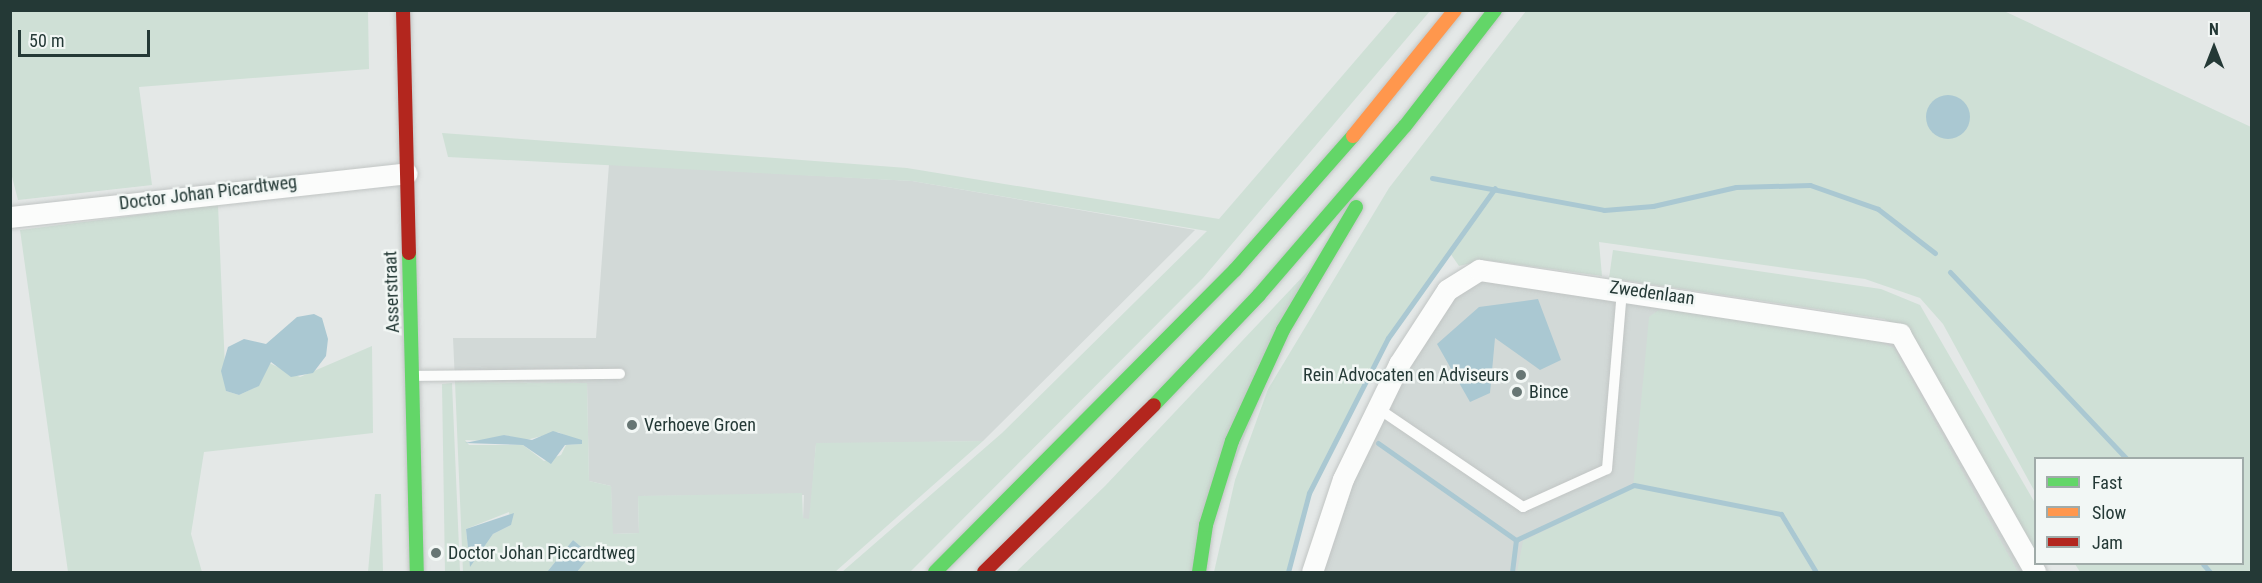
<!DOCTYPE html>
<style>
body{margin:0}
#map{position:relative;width:2262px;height:583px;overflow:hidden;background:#e4e8e7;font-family:"Roboto Condensed",sans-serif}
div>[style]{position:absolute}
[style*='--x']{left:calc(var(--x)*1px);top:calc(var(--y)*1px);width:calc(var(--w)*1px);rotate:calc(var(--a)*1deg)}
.built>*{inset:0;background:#d2d9d7}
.green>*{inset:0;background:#cfe0d6}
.water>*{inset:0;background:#aac8d2}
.round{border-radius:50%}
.stream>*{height:5px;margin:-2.5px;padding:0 2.5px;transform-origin:2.5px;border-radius:2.5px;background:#aac8d2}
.roads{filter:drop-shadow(0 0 2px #c1c5c4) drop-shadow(0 0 2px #c1c5c4)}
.lane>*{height:10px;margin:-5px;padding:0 5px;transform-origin:5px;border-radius:5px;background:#fbfcfb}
.street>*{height:21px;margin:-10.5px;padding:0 10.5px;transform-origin:10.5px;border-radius:10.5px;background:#fbfcfb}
.fast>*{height:14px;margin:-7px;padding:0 7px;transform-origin:7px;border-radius:7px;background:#63d668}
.slow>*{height:14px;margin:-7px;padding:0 7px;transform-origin:7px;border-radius:7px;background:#ff974d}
.jam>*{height:14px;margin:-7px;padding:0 7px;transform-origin:7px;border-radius:7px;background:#b3261e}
.dots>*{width:16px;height:16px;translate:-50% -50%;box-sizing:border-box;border:3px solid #f2f7f5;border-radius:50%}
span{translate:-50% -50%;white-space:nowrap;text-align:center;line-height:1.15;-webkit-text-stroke:5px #f2f7f5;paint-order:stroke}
.street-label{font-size:18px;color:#243936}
.poi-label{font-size:18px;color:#243936}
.right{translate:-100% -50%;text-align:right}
.left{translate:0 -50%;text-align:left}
.frame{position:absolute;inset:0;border:12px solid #243936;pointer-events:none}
.legend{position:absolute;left:2034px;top:457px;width:210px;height:108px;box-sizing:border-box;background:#f2f7f5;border:2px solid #a0aba9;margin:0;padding:8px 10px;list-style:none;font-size:18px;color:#243936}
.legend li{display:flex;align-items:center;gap:12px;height:30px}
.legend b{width:30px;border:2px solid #a0aba9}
.north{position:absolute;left:2184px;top:18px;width:60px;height:60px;-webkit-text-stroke:4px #f2f7f5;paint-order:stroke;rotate:0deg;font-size:16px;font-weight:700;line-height:24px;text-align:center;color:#243936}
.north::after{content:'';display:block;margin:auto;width:21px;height:27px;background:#243936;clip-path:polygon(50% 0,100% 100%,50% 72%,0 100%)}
.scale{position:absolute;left:18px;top:30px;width:132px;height:27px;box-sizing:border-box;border:3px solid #243936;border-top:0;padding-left:8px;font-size:18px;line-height:21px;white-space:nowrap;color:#243936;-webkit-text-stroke:4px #f2f7f5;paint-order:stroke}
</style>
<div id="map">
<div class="built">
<i style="clip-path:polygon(609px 164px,912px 181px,1195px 230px,983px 441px,816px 444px,810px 519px,803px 519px,804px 495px,638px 496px,639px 533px,612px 534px,611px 486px,589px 481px,587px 383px,455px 382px,453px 338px,596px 338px)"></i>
<i style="clip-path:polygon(1461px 277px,1888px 328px,2035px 572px,1312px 572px,1343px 479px)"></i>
</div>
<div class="green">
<i style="clip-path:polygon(10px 11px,368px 11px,369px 69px,139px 87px,152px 185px,18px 200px,10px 169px)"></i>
<i style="clip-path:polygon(1398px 11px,1430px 11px,1203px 278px,910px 572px,842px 572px,1002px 433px,1207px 231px,912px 181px,448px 157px,442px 133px,907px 168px,1219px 219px)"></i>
<i style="clip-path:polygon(1526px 11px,2004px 11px,2251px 127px,2251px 572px,2080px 572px,2075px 564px,2242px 564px,2242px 458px,2036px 458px,2035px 492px,1943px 324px,1920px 298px,1865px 279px,1599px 242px,1602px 276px,1485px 260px,1459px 266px,1450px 253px,1401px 317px,1354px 402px,1309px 493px,1288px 572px,1214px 572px,1235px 480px,1268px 389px,1389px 188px)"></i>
<i style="clip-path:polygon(218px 205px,226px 391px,239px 395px,258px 386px,267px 362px,300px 377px,372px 346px,373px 433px,204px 452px,191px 534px,202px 572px,68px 572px,20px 230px)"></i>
<i style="clip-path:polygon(1613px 250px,1881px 289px,1920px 305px,2035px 503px,2035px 556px,1908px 332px,1884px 319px,1609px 278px)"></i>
<i style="clip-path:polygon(1309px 270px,1192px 572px,1016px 572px,1105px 486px)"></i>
<i style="clip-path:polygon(1660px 309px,1875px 340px,1894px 348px,2018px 572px,1517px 572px,1523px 541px,1633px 488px,1649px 317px)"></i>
<i style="clip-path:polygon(evenodd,455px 382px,587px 383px,589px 481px,611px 486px,613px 534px,639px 533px,638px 496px,802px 493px,803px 518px,809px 519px,816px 443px,983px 441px,835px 572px,577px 572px,591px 555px,573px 540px,547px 572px,463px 572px,455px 382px,558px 432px,582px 444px,566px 445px,561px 455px,544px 461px,523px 445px,469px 445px,465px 440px,496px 441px,504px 435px,526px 440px,558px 432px,455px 382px,509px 512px,511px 525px,493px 534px,470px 566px,466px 529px,509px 512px)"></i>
<i style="clip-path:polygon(452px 383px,460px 572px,445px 572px,442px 384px)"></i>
<i style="clip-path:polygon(375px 494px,381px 494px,383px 572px,368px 572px)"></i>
</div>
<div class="water">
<i class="round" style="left:1926px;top:95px;width:44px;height:44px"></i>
<i style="clip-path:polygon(1538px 299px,1561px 360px,1540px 370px,1495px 338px,1490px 393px,1470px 402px,1437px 344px,1479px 307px)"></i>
<i style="clip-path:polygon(314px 314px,322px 318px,328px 339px,326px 356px,313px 373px,291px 377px,271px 362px,259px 386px,239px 395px,226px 391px,221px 371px,228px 347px,244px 339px,266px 344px,297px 317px)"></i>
<i style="clip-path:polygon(553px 431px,582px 440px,582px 444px,565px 445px,551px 464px,523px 445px,465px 443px,504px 435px,532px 440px)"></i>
<i style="clip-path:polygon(514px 513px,511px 525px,493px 534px,470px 567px,466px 529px)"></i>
<i style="clip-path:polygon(573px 540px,591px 555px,577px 572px,547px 572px)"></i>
</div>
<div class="stream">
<i style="--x:1432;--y:178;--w:175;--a:10.5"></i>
<i style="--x:1604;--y:210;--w:49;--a:-4.7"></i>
<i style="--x:1653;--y:206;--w:85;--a:-12.9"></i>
<i style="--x:1736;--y:187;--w:74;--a:-1.5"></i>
<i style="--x:1810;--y:185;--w:72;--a:19.4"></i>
<i style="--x:1878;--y:209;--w:72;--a:37.7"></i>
<i style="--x:1950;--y:272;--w:256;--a:46.6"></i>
<i style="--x:1378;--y:443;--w:169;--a:35.1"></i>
<i style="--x:1516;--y:540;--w:130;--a:-25"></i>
<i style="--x:1634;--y:485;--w:150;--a:11.2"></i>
<i style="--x:1781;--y:514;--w:68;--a:58.9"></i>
<i style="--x:2203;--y:564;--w:11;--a:49"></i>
<i style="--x:1288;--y:572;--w:82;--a:-75.1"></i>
<i style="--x:1309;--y:493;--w:174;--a:-63"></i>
<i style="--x:1388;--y:338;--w:184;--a:-54.5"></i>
<i style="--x:1512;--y:572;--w:32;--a:-83"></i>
</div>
<div class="roads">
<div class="lane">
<i style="--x:412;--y:376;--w:208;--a:-0.6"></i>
<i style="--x:1376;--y:407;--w:178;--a:34.2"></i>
<i style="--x:1523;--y:507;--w:92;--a:-24.3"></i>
<i style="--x:1607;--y:469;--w:180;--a:-85.2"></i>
</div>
<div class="street">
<i style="--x:10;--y:217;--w:399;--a:-6.3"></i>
<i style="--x:1312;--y:572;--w:98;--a:-71.6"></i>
<i style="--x:1343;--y:479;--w:128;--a:-64"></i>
<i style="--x:1399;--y:364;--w:88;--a:-57"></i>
<i style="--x:1447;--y:290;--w:38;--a:-32"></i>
<i style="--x:1479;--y:270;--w:426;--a:8.6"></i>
<i style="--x:1900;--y:334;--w:274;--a:60.4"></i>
</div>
<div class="fast">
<i style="--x:409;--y:253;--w:319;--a:88.6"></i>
<i style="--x:1154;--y:405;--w:152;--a:-46.3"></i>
<i style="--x:1259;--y:295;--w:223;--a:-49.2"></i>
<i style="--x:1405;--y:126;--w:147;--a:-52.2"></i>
<i style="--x:935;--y:572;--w:426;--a:-45.2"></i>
<i style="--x:1235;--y:270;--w:179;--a:-48.6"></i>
<i style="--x:1199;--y:572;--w:48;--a:-81.5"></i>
<i style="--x:1206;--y:525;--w:88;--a:-72.8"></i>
<i style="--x:1232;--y:441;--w:122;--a:-65.3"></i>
<i style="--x:1283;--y:330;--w:143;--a:-59.3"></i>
</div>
<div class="slow">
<i style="--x:1353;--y:136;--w:162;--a:-51"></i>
</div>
<div class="jam">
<i style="--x:403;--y:10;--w:243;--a:88.6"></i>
<i style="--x:984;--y:572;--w:238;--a:-44.5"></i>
</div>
</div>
<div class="dots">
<i style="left:1521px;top:375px;background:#677674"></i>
<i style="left:1517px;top:392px;background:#677674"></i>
<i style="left:632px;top:425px;background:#677674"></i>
<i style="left:436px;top:553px;background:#677674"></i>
</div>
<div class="street-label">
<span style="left:208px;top:193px;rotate:-7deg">Doctor Johan Picardtweg</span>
<span style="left:392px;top:292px;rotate:-92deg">Asserstraat</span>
<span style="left:1652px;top:293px;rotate:8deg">Zwedenlaan</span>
</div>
<div class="poi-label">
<span class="right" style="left:1509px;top:375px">Rein Advocaten en Adviseurs</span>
<span class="left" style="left:1529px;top:392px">Bince</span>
<span class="left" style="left:644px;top:425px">Verhoeve Groen</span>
<span class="left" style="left:448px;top:553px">Doctor Johan Piccardtweg</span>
</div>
<div class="frame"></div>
<ul class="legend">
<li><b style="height:8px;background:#63d668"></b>Fast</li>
<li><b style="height:8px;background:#ff974d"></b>Slow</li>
<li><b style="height:8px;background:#b3261e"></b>Jam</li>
</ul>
<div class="north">N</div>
<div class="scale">50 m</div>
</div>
